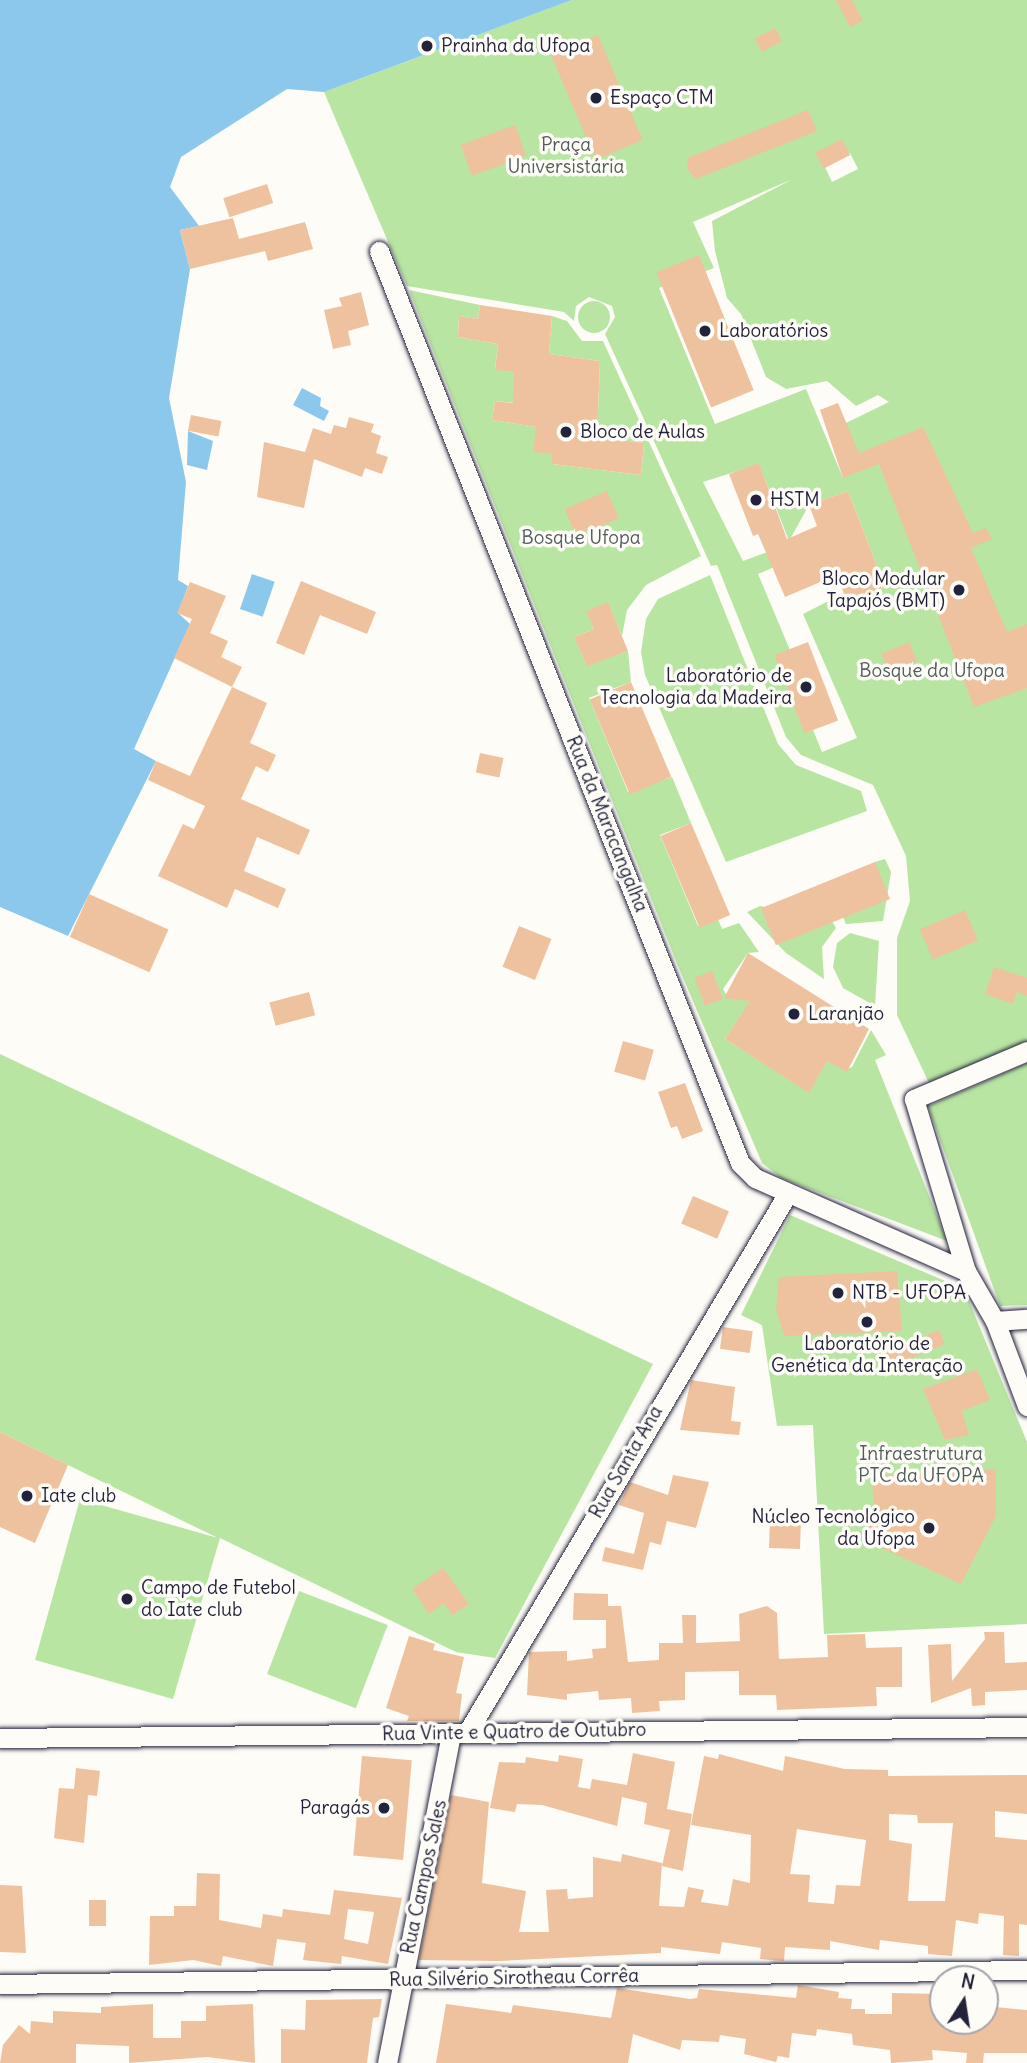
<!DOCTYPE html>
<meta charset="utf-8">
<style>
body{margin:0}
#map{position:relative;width:1027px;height:2063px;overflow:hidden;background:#fdfcf7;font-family:Delius,sans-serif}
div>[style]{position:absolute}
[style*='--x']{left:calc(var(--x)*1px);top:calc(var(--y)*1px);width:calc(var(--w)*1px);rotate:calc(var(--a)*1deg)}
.green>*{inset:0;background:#b9e5a3;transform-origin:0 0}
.round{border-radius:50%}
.water>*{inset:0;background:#8bc8eb;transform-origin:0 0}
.building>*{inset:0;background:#eec29e;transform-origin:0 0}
.roads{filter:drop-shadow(0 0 2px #22223b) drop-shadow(0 0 2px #22223b)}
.minor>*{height:19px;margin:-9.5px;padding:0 9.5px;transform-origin:9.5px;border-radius:9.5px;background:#fdfcf7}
.dots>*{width:19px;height:19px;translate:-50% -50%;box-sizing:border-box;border:4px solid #fdfcf7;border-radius:50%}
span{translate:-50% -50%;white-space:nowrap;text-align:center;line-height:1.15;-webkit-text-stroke:7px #fdfcf7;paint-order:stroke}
.poi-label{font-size:19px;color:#22223b}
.left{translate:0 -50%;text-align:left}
.right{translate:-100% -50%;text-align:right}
.park-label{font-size:19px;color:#4f5c5a}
.street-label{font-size:19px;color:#22223b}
.north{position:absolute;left:929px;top:1965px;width:70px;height:70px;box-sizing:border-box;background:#fdfcf7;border:2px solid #a5a5ac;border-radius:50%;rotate:12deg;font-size:19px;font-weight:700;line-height:28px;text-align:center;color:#22223b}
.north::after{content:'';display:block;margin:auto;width:24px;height:32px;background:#22223b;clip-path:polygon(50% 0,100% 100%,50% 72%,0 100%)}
</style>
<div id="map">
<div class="green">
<i style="clip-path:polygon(evenodd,572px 0,1027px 0,1027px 1042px,929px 1083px,897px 1015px,897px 938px,910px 901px,906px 856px,873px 785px,801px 755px,786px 737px,717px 565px,711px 566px,605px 334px,615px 317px,612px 306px,589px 297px,576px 306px,574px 321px,564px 312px,407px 286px,324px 92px,572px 0,850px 153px,858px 169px,832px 182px,824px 165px,850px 153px,572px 0,793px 179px,712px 221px,715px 251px,727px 298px,741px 314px,766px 377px,786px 389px,827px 381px,856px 406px,878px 395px,889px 402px,846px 423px,843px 478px,806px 389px,715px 424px,659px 288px,714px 268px,693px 222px,793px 179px,572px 0,759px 464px,789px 541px,809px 505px,848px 491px,885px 587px,847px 601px,844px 593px,803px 614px,857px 738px,822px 752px,787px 666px,795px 662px,758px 574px,782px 564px,775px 549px,743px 561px,703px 482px,759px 464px)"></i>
<i style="clip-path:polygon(409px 290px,480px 305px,478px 319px,459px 316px,458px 337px,498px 344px,495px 369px,514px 372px,517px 389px,516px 403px,495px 401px,492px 420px,536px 427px,552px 454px,552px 464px,641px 475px,644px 443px,597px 437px,600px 361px,549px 354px,552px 316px,567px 321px,582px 341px,603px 341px,701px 556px,646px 585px,627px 610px,622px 636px,608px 603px,587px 611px,594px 629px,574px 637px,587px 665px,628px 651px,631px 682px,589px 698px,628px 792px,672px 777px,691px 823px,660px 835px,698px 926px,718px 919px,722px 929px,739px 923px,759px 952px,748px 953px,723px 989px,728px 998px,758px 990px,725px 1039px,809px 1092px,829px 1057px,845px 1070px,852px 1067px,871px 1030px,886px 1055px,875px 1060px,947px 1241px,781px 1178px,762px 1163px,678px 966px)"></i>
<i class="round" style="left:578px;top:301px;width:32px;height:32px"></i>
<i style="clip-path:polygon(710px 575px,778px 744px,796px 765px,861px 791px,867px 811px,726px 862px,645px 675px,641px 652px,646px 619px,658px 599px)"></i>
<i style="clip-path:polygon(885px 859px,891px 872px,883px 921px,846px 924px,843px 917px,875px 862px)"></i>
<i style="clip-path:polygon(760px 906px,832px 921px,836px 928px,822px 947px,824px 979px,786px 953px,747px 912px)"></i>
<i style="clip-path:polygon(850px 933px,879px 941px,875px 1006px,843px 988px,833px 967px,837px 943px)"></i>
<i style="clip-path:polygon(0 1054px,653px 1364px,495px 1658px,456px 1652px,220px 1538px,173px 1699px,35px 1660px,80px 1499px,218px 1538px,0 1432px)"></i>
<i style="clip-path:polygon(1027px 1063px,1027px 1305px,1000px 1306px,928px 1106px)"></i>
<i style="clip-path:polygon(790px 1215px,964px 1289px,1027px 1442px,1027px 1624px,824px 1634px,813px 1425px,777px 1426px,762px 1325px,741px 1315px)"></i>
<i style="left:299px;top:1591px;width:95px;height:89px;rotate:21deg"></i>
</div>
<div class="water">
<i style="clip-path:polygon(0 0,572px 0,324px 92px,287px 89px,181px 157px,170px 187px,199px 226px,180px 230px,190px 269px,169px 398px,186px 482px,178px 580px,188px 586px,178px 613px,190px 624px,134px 749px,156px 761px,68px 936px,0 907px)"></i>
<i style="clip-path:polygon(302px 388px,321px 398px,320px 406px,329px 411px,324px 421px,293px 405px)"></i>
<i style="clip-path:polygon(188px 431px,213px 441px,207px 470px,187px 465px)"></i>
<i style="left:252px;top:574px;width:24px;height:37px;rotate:19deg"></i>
</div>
<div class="building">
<i style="clip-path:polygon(836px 0,852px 0,863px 21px,850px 27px)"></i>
<i style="left:775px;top:28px;width:15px;height:23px;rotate:62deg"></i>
<i style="left:598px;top:35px;width:114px;height:51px;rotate:67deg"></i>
<i style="clip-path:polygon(808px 110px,817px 131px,696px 179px,688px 170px,687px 158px)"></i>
<i style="left:515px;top:125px;width:33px;height:58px;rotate:70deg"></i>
<i style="left:842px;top:139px;width:18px;height:30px;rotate:63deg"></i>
<i style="left:267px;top:184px;width:20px;height:46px;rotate:72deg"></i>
<i style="clip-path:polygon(233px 218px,239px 239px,305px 222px,313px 249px,268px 261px,265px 251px,190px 269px,180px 230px)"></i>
<i style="left:699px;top:255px;width:146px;height:46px;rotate:68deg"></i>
<i style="clip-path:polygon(361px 292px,369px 325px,348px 331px,351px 345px,333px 349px,324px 310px,342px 306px,339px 298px)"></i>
<i style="clip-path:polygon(480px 305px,552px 316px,549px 354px,600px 361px,597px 437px,644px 443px,641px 475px,552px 464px,552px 454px,533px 452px,536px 427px,492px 420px,495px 401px,513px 403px,514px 372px,495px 370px,498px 344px,458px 337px,459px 316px,478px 319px)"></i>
<i style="clip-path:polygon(838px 403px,859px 453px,923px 427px,973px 533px,986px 528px,992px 539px,971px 548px,1007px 632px,1027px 624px,1027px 688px,974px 707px,879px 464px,843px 478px,820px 410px)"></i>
<i style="left:191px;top:415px;width:31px;height:16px;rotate:11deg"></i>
<i style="clip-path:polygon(349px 417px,374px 424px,371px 432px,381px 436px,376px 453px,388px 457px,382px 474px,365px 468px,362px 477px,314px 459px,304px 508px,257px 497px,264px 442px,305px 452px,313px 428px,331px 434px,334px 425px,346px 428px)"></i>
<i style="clip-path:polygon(759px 463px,787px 539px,817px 526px,809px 505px,848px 491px,885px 587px,847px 602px,837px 575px,785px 597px,758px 534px,753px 536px,729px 474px)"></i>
<i style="left:607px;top:491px;width:30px;height:46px;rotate:67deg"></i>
<i style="clip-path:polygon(301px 581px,376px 612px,367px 634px,320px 615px,304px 655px,276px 643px)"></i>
<i style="clip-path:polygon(190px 582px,226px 596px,210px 633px,228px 641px,221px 657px,242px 667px,232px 687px,174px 658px,192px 619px,177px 613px)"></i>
<i style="clip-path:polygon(608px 602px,628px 651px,587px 666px,574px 637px,594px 629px,586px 611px)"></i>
<i style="left:808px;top:642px;width:84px;height:36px;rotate:69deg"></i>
<i style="left:909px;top:642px;width:21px;height:30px;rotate:67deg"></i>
<i style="left:631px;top:682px;width:103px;height:45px;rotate:67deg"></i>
<i style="clip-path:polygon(232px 687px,267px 703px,250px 743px,276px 755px,268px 772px,256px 766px,241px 799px,310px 830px,299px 855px,257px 837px,244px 871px,286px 889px,278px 908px,235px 889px,227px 908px,158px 876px,183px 824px,194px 829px,205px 806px,148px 780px,156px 761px,190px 776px)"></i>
<i style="left:480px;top:753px;width:24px;height:20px;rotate:12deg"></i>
<i style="left:691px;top:823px;width:100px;height:33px;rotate:67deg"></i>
<i style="left:875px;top:862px;width:40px;height:123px;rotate:68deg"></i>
<i style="left:89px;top:894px;width:87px;height:47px;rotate:24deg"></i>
<i style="left:965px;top:910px;width:33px;height:49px;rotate:67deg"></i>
<i style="left:519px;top:926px;width:35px;height:44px;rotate:22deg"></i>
<i style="clip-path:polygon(748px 953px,869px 1029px,847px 1072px,827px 1061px,809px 1093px,725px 1039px,750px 1001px,724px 998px)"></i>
<i style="clip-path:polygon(994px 967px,1027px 978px,1027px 996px,1017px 992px,1013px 1004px,985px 994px)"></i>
<i style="left:712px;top:971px;width:30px;height:19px;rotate:69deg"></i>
<i style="left:309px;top:992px;width:24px;height:41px;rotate:75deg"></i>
<i style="left:623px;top:1041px;width:32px;height:32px;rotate:16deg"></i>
<i style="clip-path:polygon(685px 1083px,703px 1131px,682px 1139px,677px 1126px,671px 1128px,658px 1092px)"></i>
<i style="left:693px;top:1196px;width:39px;height:30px;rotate:23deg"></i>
<i style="clip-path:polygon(897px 1271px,902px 1331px,784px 1336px,776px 1309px,779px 1277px)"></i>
<i style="left:723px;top:1327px;width:30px;height:22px;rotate:8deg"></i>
<i style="left:939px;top:1330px;width:15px;height:69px;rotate:67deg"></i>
<i style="clip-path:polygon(977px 1369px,990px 1400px,962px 1411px,969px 1435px,945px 1440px,923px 1389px)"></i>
<i style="clip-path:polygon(691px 1380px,735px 1387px,731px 1421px,741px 1422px,739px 1435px,680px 1430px)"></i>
<i style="clip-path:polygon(0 1432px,68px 1465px,35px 1543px,0 1527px)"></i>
<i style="clip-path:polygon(996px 1469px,996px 1516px,961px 1584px,862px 1539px,875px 1509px,871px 1476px)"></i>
<i style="clip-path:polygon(673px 1475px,709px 1482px,696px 1528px,667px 1521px,661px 1545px,650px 1542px,643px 1570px,602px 1561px,605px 1547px,634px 1554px,644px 1513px,619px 1505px,630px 1482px,668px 1495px)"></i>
<i style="left:770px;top:1519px;width:31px;height:29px;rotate:2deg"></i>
<i style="clip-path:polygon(443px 1568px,469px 1604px,452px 1615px,444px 1603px,429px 1614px,412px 1589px)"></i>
<i style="clip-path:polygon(574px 1593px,608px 1594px,608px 1606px,621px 1606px,628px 1662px,659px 1660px,659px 1643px,683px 1643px,682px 1615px,696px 1615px,696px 1643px,740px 1641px,739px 1614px,767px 1606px,777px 1613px,779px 1659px,828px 1657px,827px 1635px,865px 1634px,866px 1648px,902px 1647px,902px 1687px,876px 1687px,877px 1706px,777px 1710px,776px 1695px,739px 1695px,739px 1671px,685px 1672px,685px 1700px,659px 1701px,660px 1711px,632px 1713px,631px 1698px,599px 1700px,598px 1691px,567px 1694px,567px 1700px,527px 1695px,529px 1652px,567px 1651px,567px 1661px,593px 1658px,592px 1649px,606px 1648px,606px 1620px,573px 1620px)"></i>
<i style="clip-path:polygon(984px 1632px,1004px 1632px,1005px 1663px,1027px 1662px,1027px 1690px,985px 1692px,985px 1705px,972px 1706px,971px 1688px,931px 1703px,928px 1645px,951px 1644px,952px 1681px,985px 1639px)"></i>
<i style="clip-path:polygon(409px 1636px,435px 1644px,433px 1650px,464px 1657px,456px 1693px,462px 1694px,459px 1721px,407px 1721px,409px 1716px,386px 1708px)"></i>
<i style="clip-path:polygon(633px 1753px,675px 1762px,667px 1809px,692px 1814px,683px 1871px,662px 1866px,670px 1830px,644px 1824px,647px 1803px,622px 1797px,617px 1826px,542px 1805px,517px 1804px,515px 1812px,490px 1808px,499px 1762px,525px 1763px,526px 1757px,558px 1762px,559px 1755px,583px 1759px,578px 1787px,595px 1790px,590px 1789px,592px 1779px,627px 1785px)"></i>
<i style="clip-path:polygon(evenodd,719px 1754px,783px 1771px,785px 1756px,845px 1769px,888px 1770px,888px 1776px,1027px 1775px,1027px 1814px,995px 1811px,995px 1837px,1027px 1840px,1027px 1925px,1019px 1924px,1019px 1956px,1003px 1955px,1004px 1916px,979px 1913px,978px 1924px,956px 1920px,952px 1956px,928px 1954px,928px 1946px,880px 1940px,879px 1950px,830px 1941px,830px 1950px,785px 1947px,784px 1961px,760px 1959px,761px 1948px,722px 1942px,720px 1954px,661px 1947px,661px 1953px,500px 1961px,419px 1960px,451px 1795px,489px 1802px,482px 1883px,526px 1891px,519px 1932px,549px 1932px,546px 1890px,567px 1889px,568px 1899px,593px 1897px,593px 1857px,621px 1862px,622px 1854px,662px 1863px,659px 1906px,684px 1907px,688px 1887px,704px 1890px,701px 1902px,728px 1906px,733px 1879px,750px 1883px,751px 1835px,691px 1825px,704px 1756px,718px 1759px,719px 1754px,889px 1814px,917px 1815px,918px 1823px,953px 1823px,945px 1901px,908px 1901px,912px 1844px,889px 1840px,889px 1814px,719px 1754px,797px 1829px,866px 1840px,860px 1886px,836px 1885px,834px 1904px,808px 1902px,810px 1875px,790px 1874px,797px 1829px)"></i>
<i style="left:362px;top:1756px;width:50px;height:100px;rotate:5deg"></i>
<i style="clip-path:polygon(76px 1768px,100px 1771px,97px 1796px,88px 1795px,84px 1843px,54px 1838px,59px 1788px,74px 1789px)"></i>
<i style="clip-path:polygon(evenodd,197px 1873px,220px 1874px,219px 1920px,261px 1928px,263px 1914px,282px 1917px,283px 1909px,330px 1915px,334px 1890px,402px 1898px,388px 1964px,342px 1956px,341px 1964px,303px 1960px,306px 1943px,277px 1939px,273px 1966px,223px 1956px,221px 1966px,193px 1960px,149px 1965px,150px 1916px,174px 1916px,174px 1906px,196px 1906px,197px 1873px,348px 1909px,374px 1912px,368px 1944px,344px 1939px,348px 1909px)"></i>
<i style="clip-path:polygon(0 1885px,22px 1886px,26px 1953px,0 1952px)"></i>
<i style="left:89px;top:1900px;width:17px;height:26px"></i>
<i style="clip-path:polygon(798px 1985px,839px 1992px,838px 1998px,852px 1999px,851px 2009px,865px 2009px,865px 2014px,892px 2014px,892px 1993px,943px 1994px,943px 2021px,985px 2021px,985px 2006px,1027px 2010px,1027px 2053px,984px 2053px,983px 2063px,966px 2063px,967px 2053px,932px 2050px,933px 2060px,891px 2063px,890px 2050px,853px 2045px,852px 2034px,817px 2029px,816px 2036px,792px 2033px,789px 2058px,778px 2056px,776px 2062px,744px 2054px,746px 2039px,720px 2035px,719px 2042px,682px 2040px,680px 2050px,633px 2034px,628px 2063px,436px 2063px,446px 2004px,511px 2013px,513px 2005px,611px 2018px,617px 1988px,690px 1999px,697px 1998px,699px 1989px,796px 1998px)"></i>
<i style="clip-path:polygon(382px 1999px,379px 2017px,373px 2018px,367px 2063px,281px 2063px,281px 2029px,305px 2030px,306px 2000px)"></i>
<i style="clip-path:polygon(153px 2004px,153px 2038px,181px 2038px,181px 2021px,206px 2021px,206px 2006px,253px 2004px,255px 2063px,207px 2057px,129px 2063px,129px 2046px,76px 2044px,76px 2063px,0 2063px,3px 2045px,19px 2025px,30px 2034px,31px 2021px,53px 2023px,53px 2011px,101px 2013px,101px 2007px)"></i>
</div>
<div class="roads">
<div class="minor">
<i style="--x:379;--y:251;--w:981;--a:68.4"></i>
<i style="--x:740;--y:1163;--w:21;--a:45"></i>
<i style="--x:755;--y:1178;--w:231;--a:23.8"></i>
<i style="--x:1027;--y:1051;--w:123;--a:157"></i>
<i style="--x:914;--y:1099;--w:180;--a:73.2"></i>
<i style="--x:966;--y:1271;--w:58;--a:59.9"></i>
<i style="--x:995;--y:1321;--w:91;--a:69.4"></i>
<i style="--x:995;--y:1321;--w:32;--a:-4"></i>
<i style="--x:467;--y:1733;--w:628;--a:-59.27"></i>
<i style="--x:0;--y:1738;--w:1027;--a:-0.61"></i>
<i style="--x:0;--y:1984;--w:1027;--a:-0.78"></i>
<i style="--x:387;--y:2063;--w:336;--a:-79"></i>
</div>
</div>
<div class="dots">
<i style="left:427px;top:46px;background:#22223b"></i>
<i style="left:596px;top:98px;background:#22223b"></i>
<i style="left:705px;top:331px;background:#22223b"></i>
<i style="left:566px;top:432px;background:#22223b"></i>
<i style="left:756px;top:500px;background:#22223b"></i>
<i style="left:959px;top:590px;background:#22223b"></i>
<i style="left:806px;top:687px;background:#22223b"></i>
<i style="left:794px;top:1014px;background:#22223b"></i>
<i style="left:838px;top:1293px;background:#22223b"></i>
<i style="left:867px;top:1322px;background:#22223b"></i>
<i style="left:27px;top:1496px;background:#22223b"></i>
<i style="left:929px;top:1528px;background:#22223b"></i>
<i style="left:127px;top:1599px;background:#22223b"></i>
<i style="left:384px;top:1808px;background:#22223b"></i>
</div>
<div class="poi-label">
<span class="left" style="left:441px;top:46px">Prainha da Ufopa</span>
<span class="left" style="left:610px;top:98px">Espaço CTM</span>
<span class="left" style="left:719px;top:331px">Laboratórios</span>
<span class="left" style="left:580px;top:432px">Bloco de Aulas</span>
<span class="left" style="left:770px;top:500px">HSTM</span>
<span class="right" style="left:945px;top:590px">Bloco Modular<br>Tapajós (BMT)</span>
<span class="right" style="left:792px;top:687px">Laboratório de<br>Tecnologia da Madeira</span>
<span class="left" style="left:808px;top:1014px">Laranjão</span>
<span class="left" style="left:852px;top:1293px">NTB - UFOPA</span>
<span style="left:867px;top:1355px">Laboratório de<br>Genética da Interação</span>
<span class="left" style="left:41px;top:1496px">Iate club</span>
<span class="right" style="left:915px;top:1528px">Núcleo Tecnológico<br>da Ufopa</span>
<span class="left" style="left:141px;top:1599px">Campo de Futebol<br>do Iate club</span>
<span class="right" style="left:370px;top:1808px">Paragás</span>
</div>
<div class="park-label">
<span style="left:566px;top:156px">Praça<br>Universistária</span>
<span style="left:581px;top:538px">Bosque Ufopa</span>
<span style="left:932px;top:671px">Bosque da Ufopa</span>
<span style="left:921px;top:1465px">Infraestrutura<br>PTC da UFOPA</span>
</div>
<div class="street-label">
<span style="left:607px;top:824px;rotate:68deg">Rua da Maracangalha</span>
<span style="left:626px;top:1462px;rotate:-60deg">Rua Santa Ana</span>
<span style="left:514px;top:1732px;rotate:-1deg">Rua Vinte e Quatro de Outubro</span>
<span style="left:424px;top:1877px;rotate:-78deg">Rua Campos Sales</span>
<span style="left:514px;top:1978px;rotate:-1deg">Rua Silvério Sirotheau Corrêa</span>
</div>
<div class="north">N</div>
</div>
